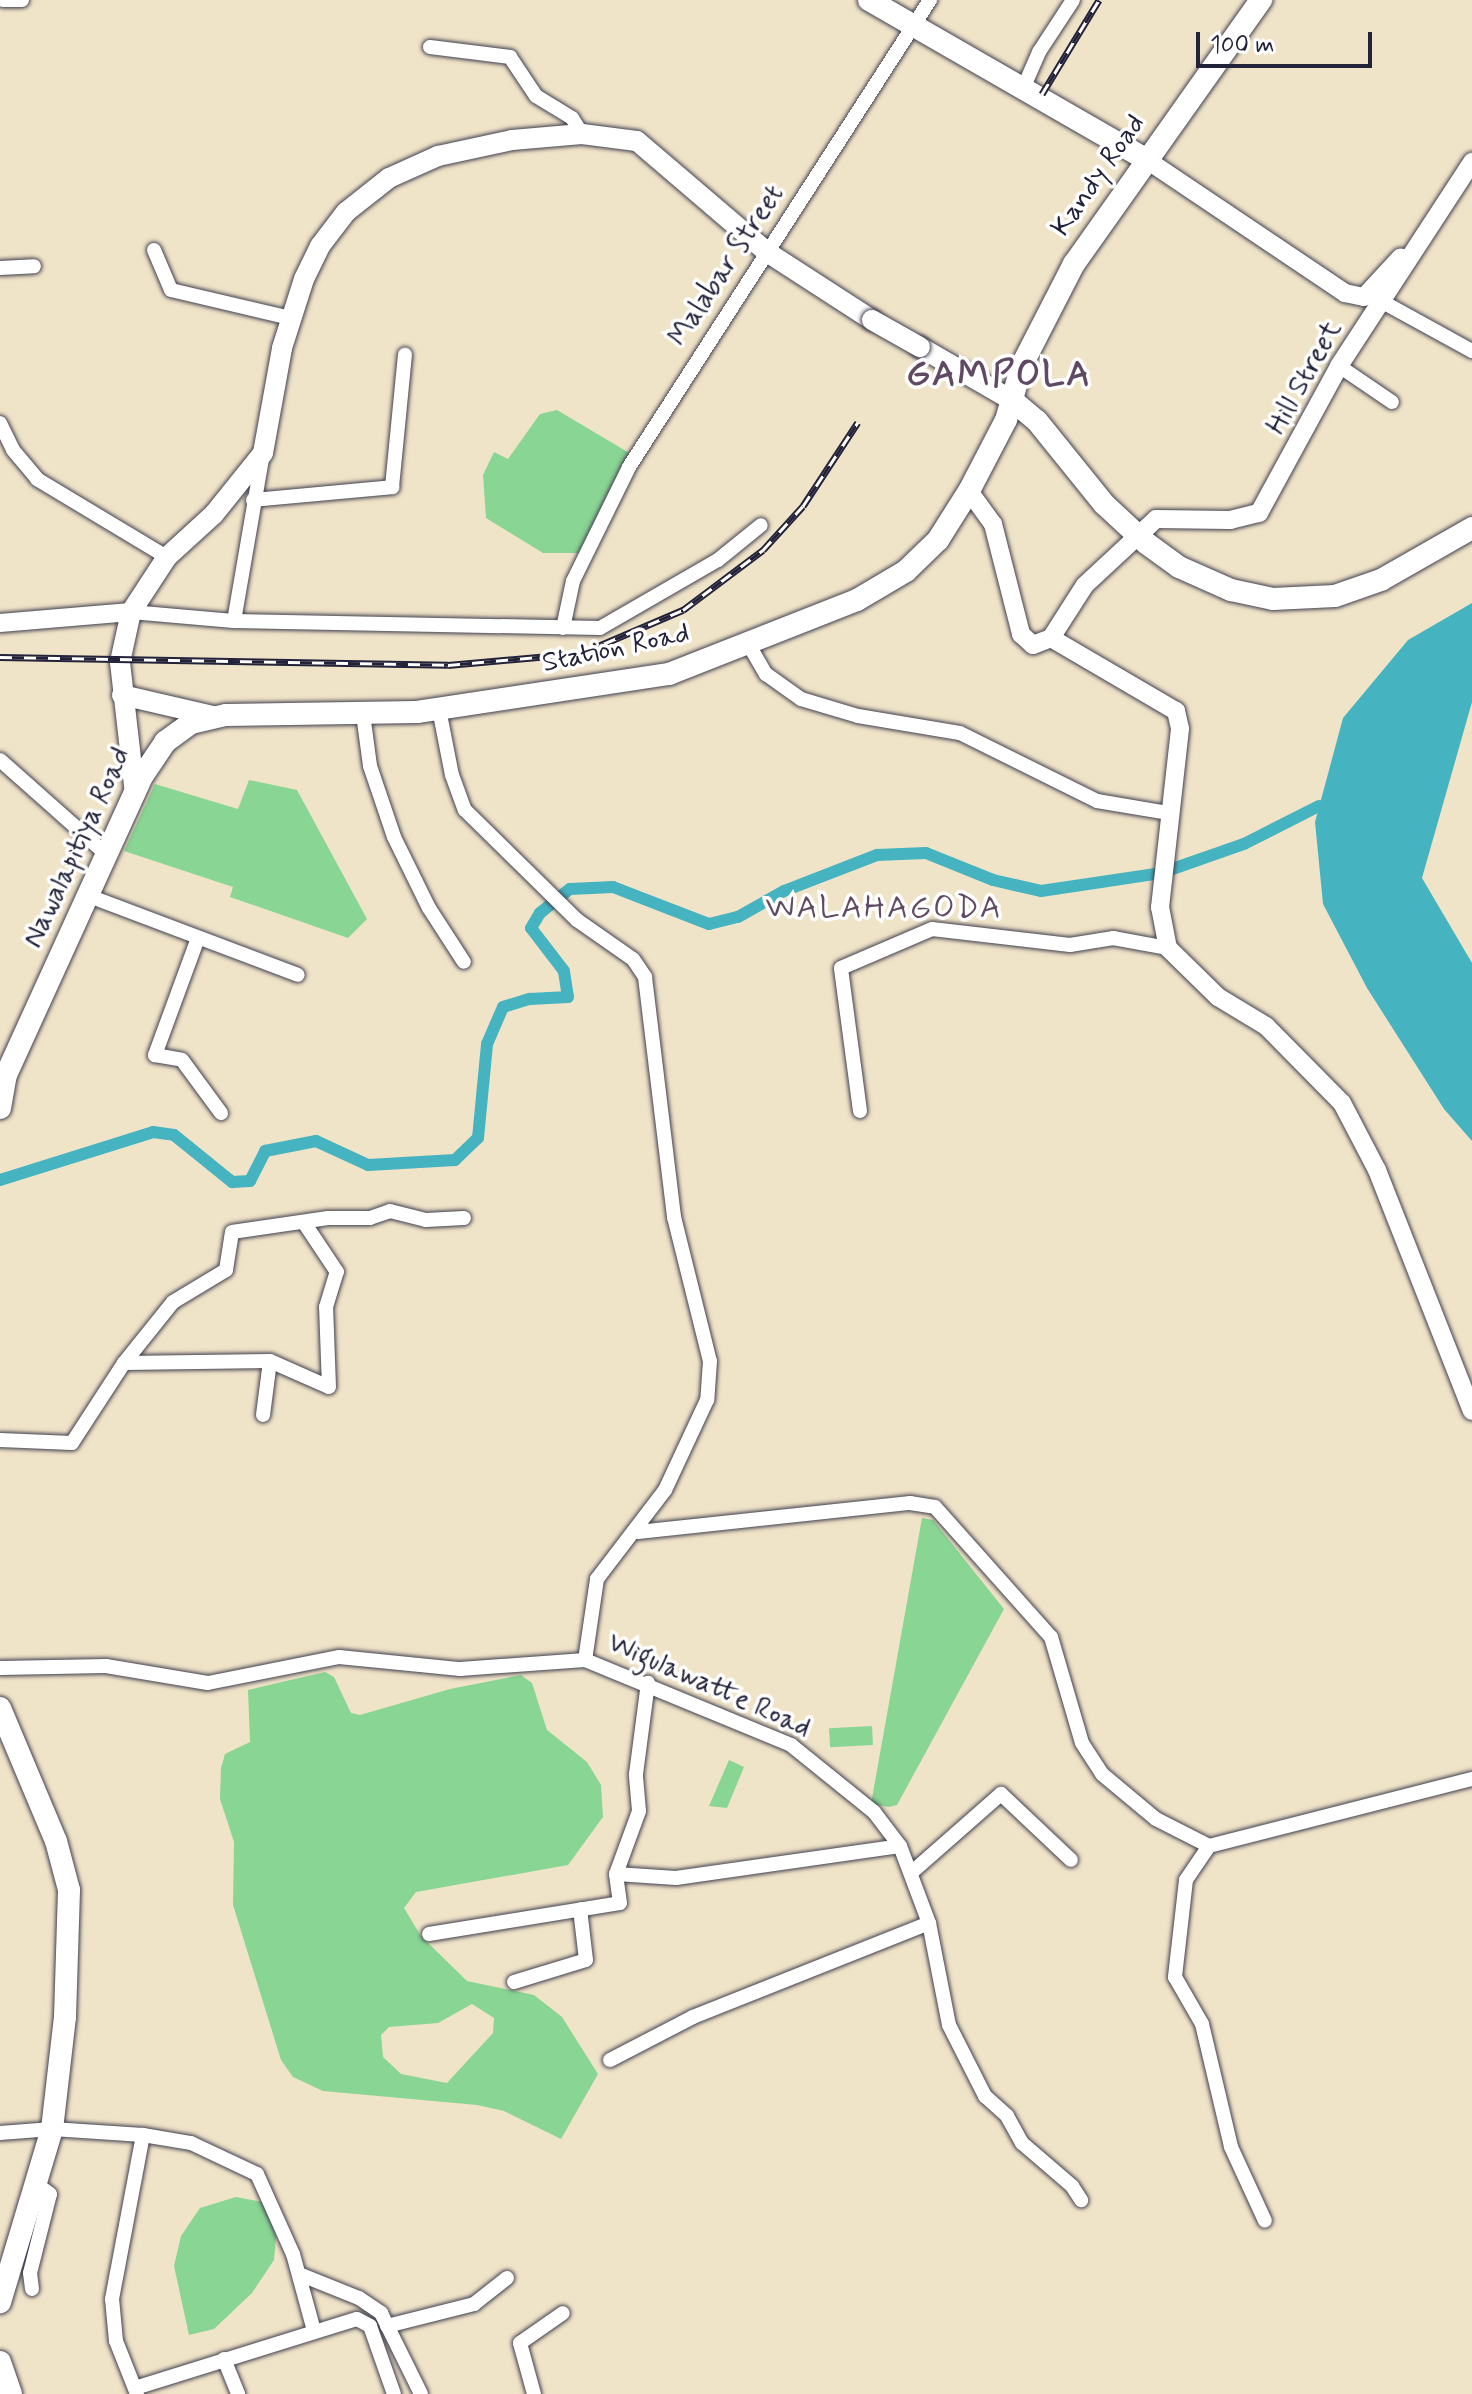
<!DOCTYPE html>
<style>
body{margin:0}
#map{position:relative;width:1472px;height:2394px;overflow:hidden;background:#f0e4c8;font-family:Mynerve,sans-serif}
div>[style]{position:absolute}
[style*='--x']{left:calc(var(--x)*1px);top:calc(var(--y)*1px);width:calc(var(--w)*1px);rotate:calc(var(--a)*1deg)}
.green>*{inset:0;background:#89d593;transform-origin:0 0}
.water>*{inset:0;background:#46b4c0}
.canal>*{height:12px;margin:-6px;padding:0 6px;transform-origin:6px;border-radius:6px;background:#46b4c0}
.roads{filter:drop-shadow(0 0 2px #413f50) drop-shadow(0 0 2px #413f50)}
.minor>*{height:14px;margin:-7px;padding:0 7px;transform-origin:7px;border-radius:7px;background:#fff}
.tertiary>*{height:18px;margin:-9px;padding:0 9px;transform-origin:9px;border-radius:9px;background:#fff}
.secondary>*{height:20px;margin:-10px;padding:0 10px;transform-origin:10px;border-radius:10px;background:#fff}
.primary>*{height:22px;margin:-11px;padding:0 11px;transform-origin:11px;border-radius:11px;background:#fff}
.rail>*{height:7px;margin-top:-3.5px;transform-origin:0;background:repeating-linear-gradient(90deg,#fff 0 12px,#22223b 0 24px);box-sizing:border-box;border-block:2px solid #22223b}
.bridges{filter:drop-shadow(0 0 2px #413f50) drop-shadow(0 0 2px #413f50)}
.secondary-bridge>*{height:20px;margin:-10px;padding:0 10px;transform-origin:10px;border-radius:10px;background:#fff}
span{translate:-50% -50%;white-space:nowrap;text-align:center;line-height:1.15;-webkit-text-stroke:7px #fff;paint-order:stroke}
.street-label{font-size:28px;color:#22223b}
.quarter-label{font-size:32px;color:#604a63;letter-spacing:2px}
.district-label{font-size:36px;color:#604a63;font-weight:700;letter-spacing:2px}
.scale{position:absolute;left:1196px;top:32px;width:176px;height:36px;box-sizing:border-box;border:4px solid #22223b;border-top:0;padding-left:10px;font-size:24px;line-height:28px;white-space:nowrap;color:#22223b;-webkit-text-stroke:6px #fff;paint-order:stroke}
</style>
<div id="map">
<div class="green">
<i style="clip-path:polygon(557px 410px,631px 454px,581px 553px,543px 553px,486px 518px,483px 475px,494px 452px,508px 459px,540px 414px)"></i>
<i style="clip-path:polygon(249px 780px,297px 790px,367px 919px,348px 938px,230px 897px,233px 887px,124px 851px,155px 784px,238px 809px)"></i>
<i style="clip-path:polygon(922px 1518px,933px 1520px,1004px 1609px,897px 1805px,889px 1807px,871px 1804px)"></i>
<i style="clip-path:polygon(evenodd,325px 1672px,334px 1677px,351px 1713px,360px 1715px,450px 1689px,521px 1675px,532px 1683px,547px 1730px,587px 1762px,601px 1785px,603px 1817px,568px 1865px,416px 1892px,404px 1908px,421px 1936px,467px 1981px,534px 1995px,562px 2017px,598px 2074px,561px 2139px,504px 2111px,477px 2105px,323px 2091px,293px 2077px,281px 2060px,233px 1905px,234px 1842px,220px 1799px,221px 1768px,225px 1754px,250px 1742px,248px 1690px,325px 1672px,472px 2004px,494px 2018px,493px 2033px,447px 2083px,401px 2074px,383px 2057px,381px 2035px,389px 2027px,438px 2023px,472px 2004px)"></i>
<i style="left:872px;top:1726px;width:19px;height:43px;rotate:87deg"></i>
<i style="clip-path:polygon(729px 1760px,744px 1767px,727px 1808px,709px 1806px)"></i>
<i style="clip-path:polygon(236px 2197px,267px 2203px,276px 2237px,274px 2260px,252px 2293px,214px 2329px,189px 2335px,174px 2266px,181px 2236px,200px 2208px)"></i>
</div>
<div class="water">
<i style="clip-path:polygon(1472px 603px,1472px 702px,1422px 878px,1472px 963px,1472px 1141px,1444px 1109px,1367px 988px,1323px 904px,1315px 822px,1343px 718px,1408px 640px)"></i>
</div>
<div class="canal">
<i style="--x:0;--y:1180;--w:160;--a:-17.4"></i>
<i style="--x:153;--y:1132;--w:21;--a:8"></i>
<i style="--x:174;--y:1135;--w:75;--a:39"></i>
<i style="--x:232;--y:1182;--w:18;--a:-3"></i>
<i style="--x:250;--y:1181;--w:34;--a:-63"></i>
<i style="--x:265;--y:1151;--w:52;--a:-11.1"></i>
<i style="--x:316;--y:1141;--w:57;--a:24.8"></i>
<i style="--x:368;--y:1165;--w:87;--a:-3.3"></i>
<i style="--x:455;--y:1160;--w:32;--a:-44"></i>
<i style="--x:478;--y:1138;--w:94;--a:-84.5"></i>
<i style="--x:487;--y:1044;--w:40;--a:-66.6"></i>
<i style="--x:503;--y:1007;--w:28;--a:-17"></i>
<i style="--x:530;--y:999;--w:38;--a:-3"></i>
<i style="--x:568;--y:997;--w:26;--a:-99"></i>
<i style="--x:564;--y:971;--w:54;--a:-127.5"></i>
<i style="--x:531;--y:928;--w:17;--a:-59"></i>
<i style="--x:540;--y:913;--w:38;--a:-39"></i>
<i style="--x:570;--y:889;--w:43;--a:-2.7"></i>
<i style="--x:613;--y:887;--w:103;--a:21.1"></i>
<i style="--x:709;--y:924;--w:30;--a:-14"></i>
<i style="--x:738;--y:917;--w:53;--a:-29.5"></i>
<i style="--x:784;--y:891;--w:100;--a:-21.2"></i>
<i style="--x:877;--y:855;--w:49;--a:-2.3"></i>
<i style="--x:926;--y:853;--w:72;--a:21.9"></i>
<i style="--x:993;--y:880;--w:49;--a:12.9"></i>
<i style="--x:1041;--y:891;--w:121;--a:-8.5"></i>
<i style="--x:1161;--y:873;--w:88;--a:-19.3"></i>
<i style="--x:1244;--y:844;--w:84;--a:-26.9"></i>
</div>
<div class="roads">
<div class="minor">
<i style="--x:3;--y:0;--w:19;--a:0"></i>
<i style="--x:430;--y:47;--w:81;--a:7.1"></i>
<i style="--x:510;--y:57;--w:47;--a:56.3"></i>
<i style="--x:536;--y:96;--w:42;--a:31.4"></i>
<i style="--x:572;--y:118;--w:19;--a:58"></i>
<i style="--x:1022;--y:91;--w:43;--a:-66.4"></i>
<i style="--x:1039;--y:52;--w:62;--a:-56.8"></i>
<i style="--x:154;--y:250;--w:43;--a:67"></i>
<i style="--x:171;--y:290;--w:122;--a:13.2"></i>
<i style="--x:0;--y:268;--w:34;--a:-3"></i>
<i style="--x:1381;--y:301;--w:104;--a:28.8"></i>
<i style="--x:1339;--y:366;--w:64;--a:34.2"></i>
<i style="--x:0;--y:423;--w:30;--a:64"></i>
<i style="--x:13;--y:450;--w:38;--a:50"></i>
<i style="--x:37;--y:479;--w:152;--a:31"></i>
<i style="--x:253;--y:500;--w:140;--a:-5.3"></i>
<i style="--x:392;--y:487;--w:133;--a:-84.4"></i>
<i style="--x:131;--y:612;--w:103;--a:5"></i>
<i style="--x:234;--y:621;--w:164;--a:-80.2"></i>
<i style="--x:234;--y:621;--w:366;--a:1.1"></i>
<i style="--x:600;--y:628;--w:136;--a:-30"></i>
<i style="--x:718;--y:560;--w:55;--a:-39.1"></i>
<i style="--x:563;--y:628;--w:48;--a:-78"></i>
<i style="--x:573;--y:581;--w:127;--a:-63.8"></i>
<i style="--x:629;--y:467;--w:556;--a:-57.2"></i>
<i style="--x:749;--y:645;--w:34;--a:60"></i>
<i style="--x:766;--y:674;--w:43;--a:35.5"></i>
<i style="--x:801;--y:699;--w:59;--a:16.6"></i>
<i style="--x:858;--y:716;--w:103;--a:9.5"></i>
<i style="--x:960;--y:733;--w:153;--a:26.4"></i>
<i style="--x:1097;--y:801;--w:73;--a:9.5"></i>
<i style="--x:439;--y:709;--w:67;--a:78.9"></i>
<i style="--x:452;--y:775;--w:37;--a:70"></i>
<i style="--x:465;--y:810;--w:157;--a:44.5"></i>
<i style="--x:577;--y:920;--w:68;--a:34.9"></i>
<i style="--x:633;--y:959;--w:22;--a:56"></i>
<i style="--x:645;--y:977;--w:242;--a:83.1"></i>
<i style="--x:674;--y:1217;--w:148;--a:76"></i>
<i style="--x:710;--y:1361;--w:39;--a:94"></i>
<i style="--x:707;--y:1400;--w:99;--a:115"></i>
<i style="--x:665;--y:1490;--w:112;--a:127.4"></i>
<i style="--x:597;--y:1579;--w:82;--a:98.4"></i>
<i style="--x:363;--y:714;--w:52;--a:82.3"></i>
<i style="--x:370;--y:766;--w:75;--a:71.3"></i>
<i style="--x:394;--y:837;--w:79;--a:63.8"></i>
<i style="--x:429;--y:908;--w:64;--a:57.1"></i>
<i style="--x:0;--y:760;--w:143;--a:41.6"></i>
<i style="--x:89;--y:896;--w:223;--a:20.7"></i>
<i style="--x:198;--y:938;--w:125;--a:110.2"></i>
<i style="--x:155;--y:1055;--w:27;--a:10"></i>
<i style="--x:182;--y:1060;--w:66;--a:53.7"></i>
<i style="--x:860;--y:1111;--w:144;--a:-97.6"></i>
<i style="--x:841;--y:968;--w:99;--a:-23.2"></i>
<i style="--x:932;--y:929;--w:139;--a:6.6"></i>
<i style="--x:1070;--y:945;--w:44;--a:-9.2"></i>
<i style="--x:1113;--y:938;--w:56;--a:10.3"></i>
<i style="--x:124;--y:1363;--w:146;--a:-0.8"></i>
<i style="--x:263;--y:1415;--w:54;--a:-82.6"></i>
<i style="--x:270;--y:1361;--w:64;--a:23.8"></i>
<i style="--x:329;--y:1387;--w:80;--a:-92.1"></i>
<i style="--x:326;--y:1307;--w:37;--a:-73"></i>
<i style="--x:337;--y:1272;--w:58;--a:-123.7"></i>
<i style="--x:0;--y:1440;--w:72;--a:2.4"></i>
<i style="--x:72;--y:1443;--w:95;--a:-57"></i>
<i style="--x:124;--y:1363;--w:78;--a:-51.2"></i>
<i style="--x:173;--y:1302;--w:62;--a:-31.1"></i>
<i style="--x:226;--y:1270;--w:38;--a:-81"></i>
<i style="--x:232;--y:1232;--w:97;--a:-8.3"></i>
<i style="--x:328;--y:1218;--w:42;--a:0"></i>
<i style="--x:370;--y:1218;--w:21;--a:-19"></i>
<i style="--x:390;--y:1211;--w:37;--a:14"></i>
<i style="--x:426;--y:1220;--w:38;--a:-3"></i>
<i style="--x:638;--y:1532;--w:274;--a:-6.1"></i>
<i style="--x:910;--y:1503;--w:25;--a:9"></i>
<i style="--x:935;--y:1507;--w:174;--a:48.3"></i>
<i style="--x:1051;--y:1637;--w:110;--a:73.7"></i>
<i style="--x:1082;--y:1743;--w:37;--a:57"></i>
<i style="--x:1102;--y:1774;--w:70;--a:39.8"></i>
<i style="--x:1156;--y:1819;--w:59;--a:27"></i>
<i style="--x:1209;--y:1846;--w:271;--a:-14.3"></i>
<i style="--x:0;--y:1668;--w:106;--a:-1.1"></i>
<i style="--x:106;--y:1666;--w:103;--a:9.5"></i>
<i style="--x:208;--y:1683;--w:134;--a:-11.2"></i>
<i style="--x:339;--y:1657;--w:122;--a:5.7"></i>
<i style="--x:460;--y:1669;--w:125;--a:-4.1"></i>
<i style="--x:585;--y:1660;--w:223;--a:22.4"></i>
<i style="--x:791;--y:1745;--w:107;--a:38.9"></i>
<i style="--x:874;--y:1812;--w:43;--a:52.6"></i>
<i style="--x:900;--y:1846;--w:82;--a:69.4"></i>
<i style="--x:929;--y:1923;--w:104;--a:78.9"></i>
<i style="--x:949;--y:2025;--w:80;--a:63.1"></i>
<i style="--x:985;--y:2096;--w:30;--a:42"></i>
<i style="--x:1007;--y:2116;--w:31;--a:61"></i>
<i style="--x:1022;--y:2143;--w:66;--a:40.7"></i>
<i style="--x:1072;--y:2186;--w:17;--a:57"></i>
<i style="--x:1209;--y:1846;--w:41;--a:124.1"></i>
<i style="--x:1186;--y:1880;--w:98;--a:96.5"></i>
<i style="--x:1175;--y:1977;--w:54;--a:60.1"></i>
<i style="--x:1202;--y:2024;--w:126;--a:76.7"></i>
<i style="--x:1231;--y:2147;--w:81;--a:65.3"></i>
<i style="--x:911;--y:1873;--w:120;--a:-41.3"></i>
<i style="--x:1001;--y:1794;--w:96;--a:43.3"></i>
<i style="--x:616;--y:1874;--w:60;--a:3.8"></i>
<i style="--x:676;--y:1878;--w:226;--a:-8.1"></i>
<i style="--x:429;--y:1934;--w:193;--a:-9.2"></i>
<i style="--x:620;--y:1903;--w:29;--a:-98"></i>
<i style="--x:616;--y:1874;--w:67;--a:-69.9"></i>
<i style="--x:639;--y:1811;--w:37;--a:-95"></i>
<i style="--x:636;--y:1774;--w:92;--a:-82.5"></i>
<i style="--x:514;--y:1982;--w:75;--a:-17"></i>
<i style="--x:586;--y:1960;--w:51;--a:-96.7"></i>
<i style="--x:610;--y:2060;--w:93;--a:-27.4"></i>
<i style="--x:693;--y:2017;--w:254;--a:-21.7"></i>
<i style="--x:0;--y:2133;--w:52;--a:-4.4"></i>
<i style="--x:52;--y:2129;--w:91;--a:3.8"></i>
<i style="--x:143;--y:2135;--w:49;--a:9.5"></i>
<i style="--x:191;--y:2143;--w:73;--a:25.2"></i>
<i style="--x:257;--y:2174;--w:88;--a:65.8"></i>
<i style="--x:293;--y:2254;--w:80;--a:74.7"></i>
<i style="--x:299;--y:2274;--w:65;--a:21.8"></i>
<i style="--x:359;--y:2298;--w:27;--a:34"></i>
<i style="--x:381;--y:2313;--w:90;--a:63.7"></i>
<i style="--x:32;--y:2289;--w:16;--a:-97"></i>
<i style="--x:30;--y:2273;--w:81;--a:-75.8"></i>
<i style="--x:50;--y:2194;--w:19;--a:-144"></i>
<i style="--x:387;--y:2326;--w:90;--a:-14.2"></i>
<i style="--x:474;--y:2304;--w:42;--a:-38.2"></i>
<i style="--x:224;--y:2359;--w:38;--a:68"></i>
<i style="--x:135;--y:2388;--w:232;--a:-17.3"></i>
<i style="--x:357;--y:2319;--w:15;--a:28"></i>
<i style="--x:370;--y:2326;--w:72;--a:70.6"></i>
<i style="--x:137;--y:2394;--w:57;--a:-111.6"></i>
<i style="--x:116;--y:2341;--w:42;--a:-95.4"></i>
<i style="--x:112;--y:2299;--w:167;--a:-79.3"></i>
<i style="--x:534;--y:2394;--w:53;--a:-105.4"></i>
<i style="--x:520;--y:2343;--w:52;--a:-34.9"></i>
</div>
<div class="tertiary">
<i style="--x:1147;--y:160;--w:239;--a:33.9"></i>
<i style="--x:1345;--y:293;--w:19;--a:12"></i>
<i style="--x:1364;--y:297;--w:54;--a:-47.2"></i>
<i style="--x:969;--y:491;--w:41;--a:54"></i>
<i style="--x:993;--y:524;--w:114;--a:75.7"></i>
<i style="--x:1021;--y:634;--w:16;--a:43"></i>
<i style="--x:1033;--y:645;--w:19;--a:-21"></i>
<i style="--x:1051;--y:638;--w:63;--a:-57.3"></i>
<i style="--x:1085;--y:585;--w:97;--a:-42.9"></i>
<i style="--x:1156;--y:519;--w:74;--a:0.8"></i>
<i style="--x:1230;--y:520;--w:30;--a:-14"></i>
<i style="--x:1259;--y:513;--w:167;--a:-61.4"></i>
<i style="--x:1339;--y:366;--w:244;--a:-56.9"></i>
<i style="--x:0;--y:623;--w:131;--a:-4.8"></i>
<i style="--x:1051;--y:638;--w:145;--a:30.3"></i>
<i style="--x:1176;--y:711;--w:18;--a:77"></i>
<i style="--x:1180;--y:729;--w:179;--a:96.4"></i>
<i style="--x:1160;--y:907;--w:42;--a:79"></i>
<i style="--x:1168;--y:948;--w:70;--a:44.4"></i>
<i style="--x:1218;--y:997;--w:56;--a:31.1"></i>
<i style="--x:1266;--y:1026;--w:108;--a:45.4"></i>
<i style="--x:1342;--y:1103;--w:76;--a:62.4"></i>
<i style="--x:1377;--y:1170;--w:259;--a:68.5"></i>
</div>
<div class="secondary">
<i style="--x:920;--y:347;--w:108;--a:30.1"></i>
<i style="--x:122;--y:695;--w:93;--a:13"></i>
<i style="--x:135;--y:794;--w:133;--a:-96.5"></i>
<i style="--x:120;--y:662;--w:51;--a:-77.6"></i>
<i style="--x:131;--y:612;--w:66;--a:-56.8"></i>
<i style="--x:167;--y:557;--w:64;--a:-42.5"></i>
<i style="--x:214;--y:514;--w:78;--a:-51.2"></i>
<i style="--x:263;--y:453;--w:107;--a:-79.7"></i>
<i style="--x:282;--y:348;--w:72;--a:-72.3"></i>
<i style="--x:304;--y:279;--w:37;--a:-64"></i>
<i style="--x:320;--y:246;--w:43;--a:-52.6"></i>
<i style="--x:346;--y:212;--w:55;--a:-38.3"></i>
<i style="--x:389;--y:178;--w:54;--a:-24.2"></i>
<i style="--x:438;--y:156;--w:76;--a:-12.2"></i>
<i style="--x:512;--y:140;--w:70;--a:-4.9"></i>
<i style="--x:582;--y:134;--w:55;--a:7.3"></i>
<i style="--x:637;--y:141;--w:171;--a:40.5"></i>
<i style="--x:767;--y:252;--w:125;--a:32.9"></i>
</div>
<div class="primary">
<i style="--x:869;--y:0;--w:321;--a:29.9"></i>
<i style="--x:1013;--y:401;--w:31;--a:40"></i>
<i style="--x:1037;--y:421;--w:107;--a:51.1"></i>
<i style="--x:1104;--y:504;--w:57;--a:42.9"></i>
<i style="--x:1146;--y:543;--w:41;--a:36"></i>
<i style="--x:1179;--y:567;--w:57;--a:23.9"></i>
<i style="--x:1231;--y:590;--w:43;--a:12.1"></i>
<i style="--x:1273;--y:599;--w:62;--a:-2.8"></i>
<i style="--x:1335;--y:596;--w:49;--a:-19.2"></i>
<i style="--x:1381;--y:580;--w:105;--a:-29.7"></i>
<i style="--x:0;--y:1108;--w:34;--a:-80"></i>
<i style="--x:6;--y:1075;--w:330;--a:-65.5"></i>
<i style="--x:143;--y:775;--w:40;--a:-56"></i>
<i style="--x:165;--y:742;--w:32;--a:-36"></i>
<i style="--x:191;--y:723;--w:36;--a:-13"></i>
<i style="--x:226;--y:715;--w:191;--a:-0.9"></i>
<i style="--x:417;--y:712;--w:255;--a:-8.6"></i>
<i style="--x:669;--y:674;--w:202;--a:-21.5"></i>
<i style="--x:857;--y:600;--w:57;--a:-30.6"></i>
<i style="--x:906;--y:571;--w:45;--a:-44.1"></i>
<i style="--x:938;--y:540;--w:58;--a:-57.7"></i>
<i style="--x:969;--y:491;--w:80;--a:-62.5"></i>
<i style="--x:1006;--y:420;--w:57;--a:-73.8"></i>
<i style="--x:1022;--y:365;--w:114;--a:-62.8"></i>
<i style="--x:1074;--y:264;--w:324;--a:-54.7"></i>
<i style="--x:0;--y:1708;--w:144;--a:67.2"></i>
<i style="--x:56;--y:1841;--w:51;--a:75.1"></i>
<i style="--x:69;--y:1890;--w:127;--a:91.8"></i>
<i style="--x:65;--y:2017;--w:113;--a:96.6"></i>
<i style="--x:52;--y:2129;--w:181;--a:106.7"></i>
<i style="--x:0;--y:2362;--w:34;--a:71"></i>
</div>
</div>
<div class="rail">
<i style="--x:1042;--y:94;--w:110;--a:-58.8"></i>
<i style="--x:0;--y:657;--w:448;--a:1"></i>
<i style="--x:448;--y:665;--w:135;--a:-5.1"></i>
<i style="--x:582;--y:653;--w:110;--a:-23.1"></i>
<i style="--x:683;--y:610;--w:100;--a:-36.9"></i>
<i style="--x:763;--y:550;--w:59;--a:-47.7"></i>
<i style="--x:803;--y:506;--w:100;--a:-56.8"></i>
</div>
<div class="bridges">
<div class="secondary-bridge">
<i style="--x:872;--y:320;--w:55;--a:29.4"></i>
</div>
</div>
<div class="street-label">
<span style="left:1099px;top:176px;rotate:-55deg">Kandy Road</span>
<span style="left:727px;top:266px;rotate:-57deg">Malabar Street</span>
<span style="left:1305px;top:378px;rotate:-61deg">Hill Street</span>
<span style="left:616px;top:649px;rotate:-12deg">Station Road</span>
<span style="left:78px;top:848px;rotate:-65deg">Nawalapitiya Road</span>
<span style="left:709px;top:1686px;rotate:24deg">Wigulawatte Road</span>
</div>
<div class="quarter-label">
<span style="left:884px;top:908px">WALAHAGODA</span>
</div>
<div class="district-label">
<span style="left:999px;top:376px">GAMPOLA</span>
</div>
<div class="scale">100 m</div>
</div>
